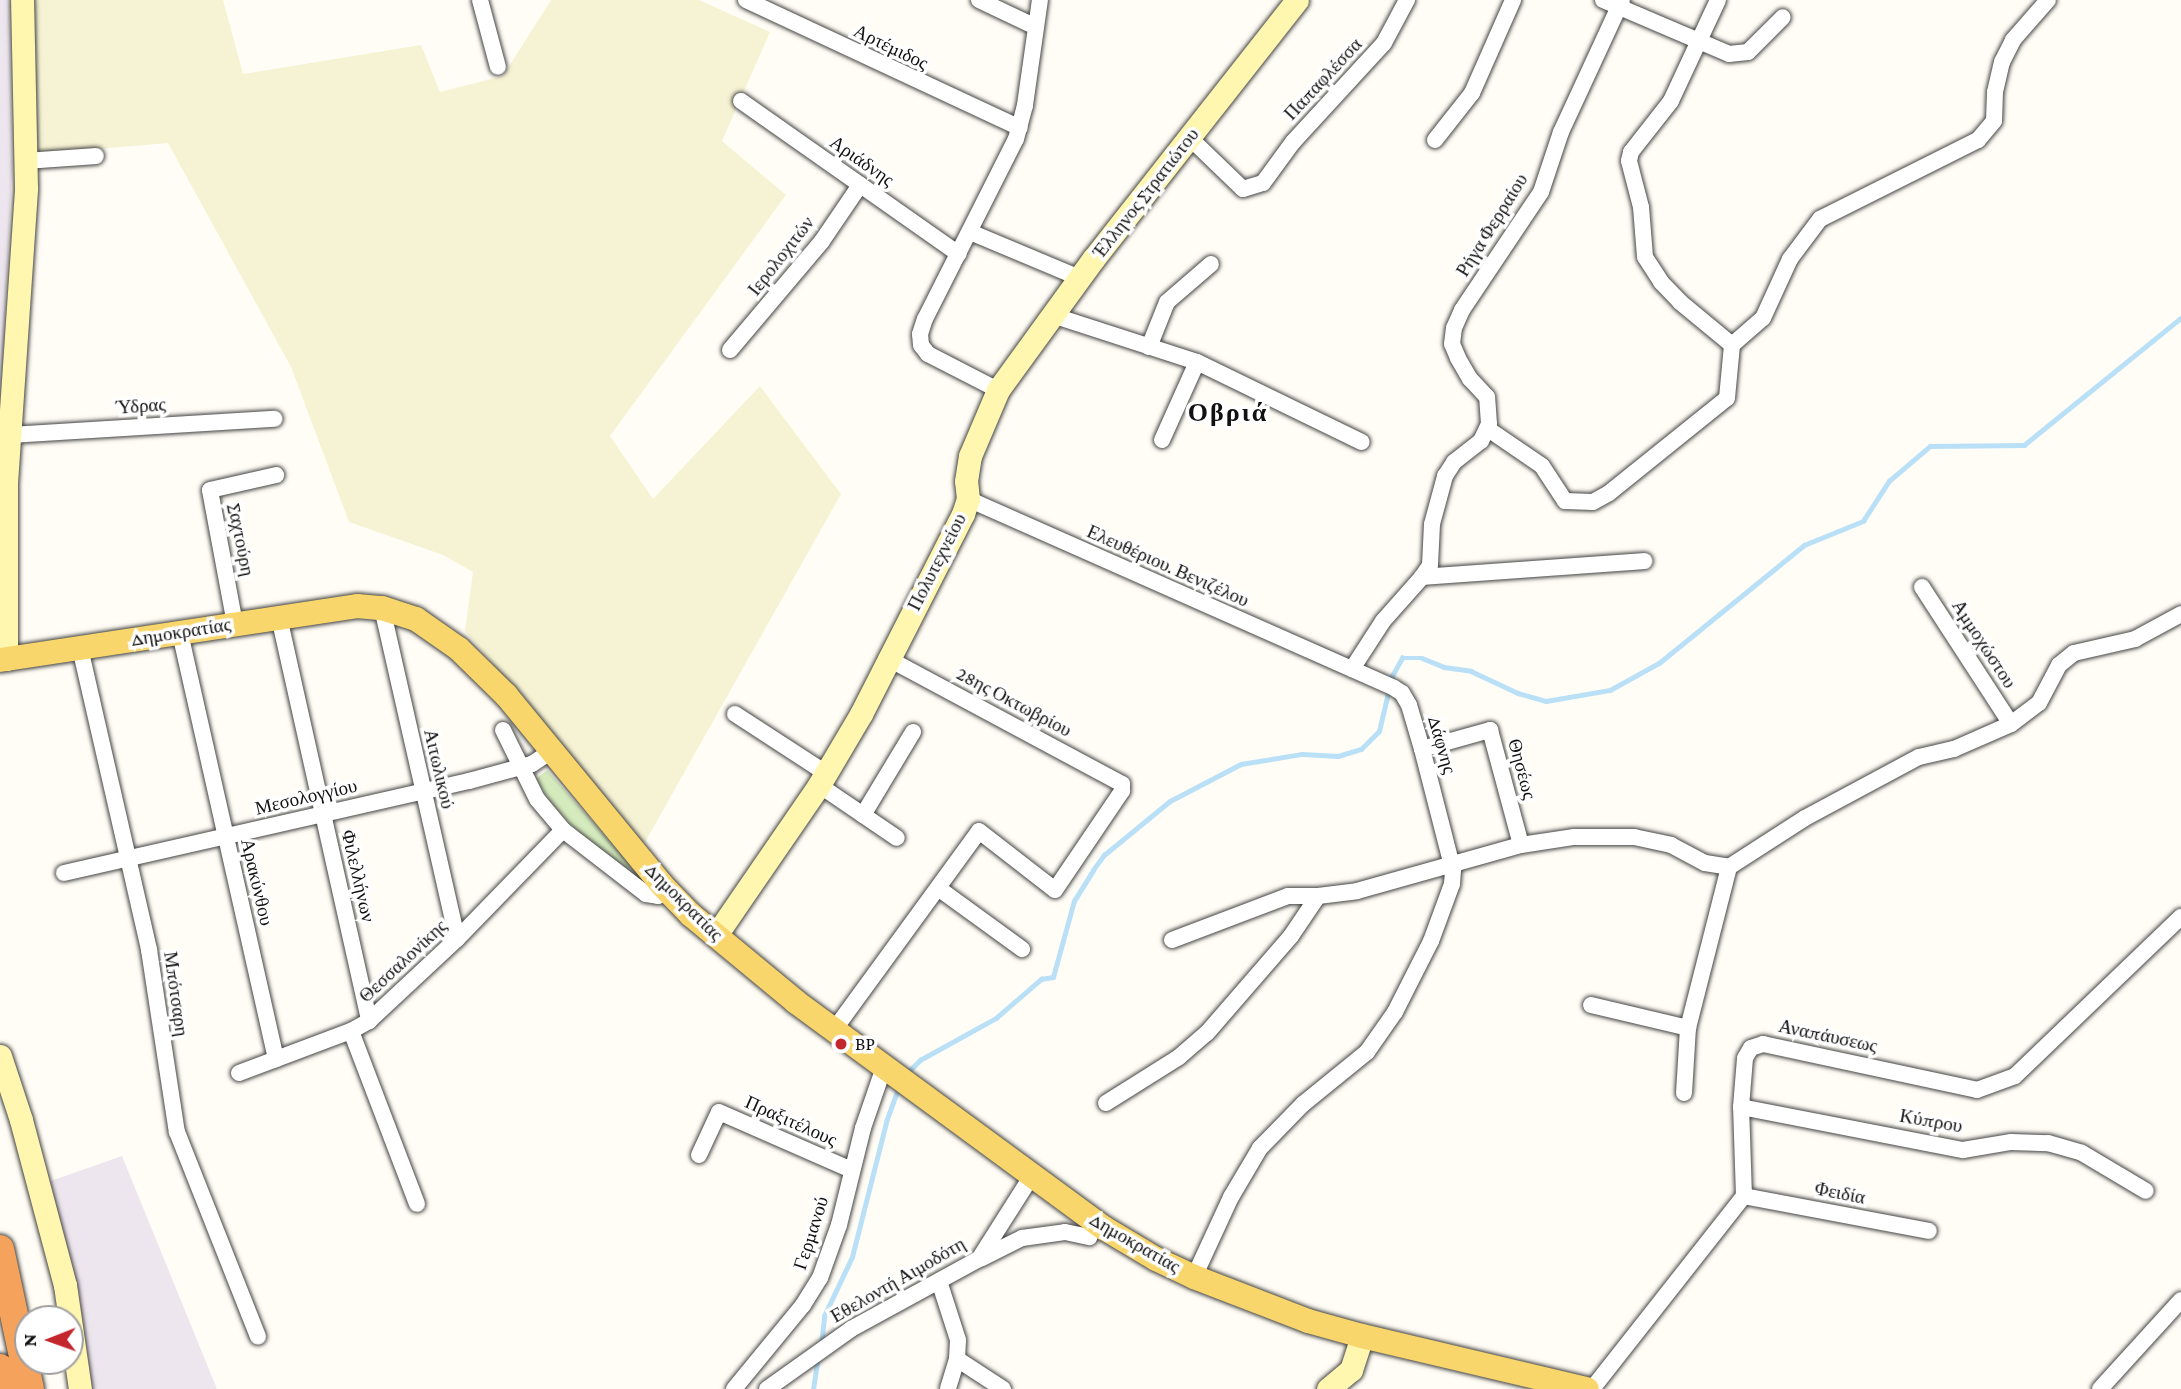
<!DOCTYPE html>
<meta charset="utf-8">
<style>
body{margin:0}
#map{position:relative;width:2181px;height:1389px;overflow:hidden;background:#fffdf5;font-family:"Crimson Pro",serif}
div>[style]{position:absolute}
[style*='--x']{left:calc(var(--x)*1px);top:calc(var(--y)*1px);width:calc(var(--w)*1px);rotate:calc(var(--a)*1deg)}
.industrial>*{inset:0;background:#eee6ef}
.farmland>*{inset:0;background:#f6f3d4}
.green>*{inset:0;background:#d5ebbd}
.stream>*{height:4.5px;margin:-2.25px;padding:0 2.25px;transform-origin:2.25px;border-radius:2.25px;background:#b9e0f7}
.roads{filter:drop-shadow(0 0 2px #444) drop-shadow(0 0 2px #444)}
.street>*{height:16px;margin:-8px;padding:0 8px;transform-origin:8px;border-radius:8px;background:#fff}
.secondary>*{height:23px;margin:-11.5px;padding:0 11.5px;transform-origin:11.5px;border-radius:11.5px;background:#fff6b0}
.primary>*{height:24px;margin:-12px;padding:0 12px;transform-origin:12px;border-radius:12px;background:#f9d66b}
.highway>*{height:28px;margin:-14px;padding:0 14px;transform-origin:14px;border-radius:14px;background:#f5a25d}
.dots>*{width:19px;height:19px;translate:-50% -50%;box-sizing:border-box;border:4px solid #fff;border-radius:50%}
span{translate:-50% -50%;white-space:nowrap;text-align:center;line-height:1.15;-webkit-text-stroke:7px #fff;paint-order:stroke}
.street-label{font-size:19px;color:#111}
.poi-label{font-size:19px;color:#111}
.left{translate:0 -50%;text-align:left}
.district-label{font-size:26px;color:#111;font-weight:700;letter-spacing:2px}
.north{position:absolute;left:14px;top:1305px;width:70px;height:70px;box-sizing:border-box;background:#fff;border:2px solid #a0a0a0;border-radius:50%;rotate:269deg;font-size:19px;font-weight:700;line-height:28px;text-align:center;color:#111}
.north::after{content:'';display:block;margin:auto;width:24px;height:32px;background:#c4262e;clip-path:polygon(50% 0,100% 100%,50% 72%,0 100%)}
</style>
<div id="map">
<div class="industrial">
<i style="clip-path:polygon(0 0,9px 0,12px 171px,0 414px)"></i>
<i style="clip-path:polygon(122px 1156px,217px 1389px,88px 1389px,71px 1261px,45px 1183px)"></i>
</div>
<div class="farmland">
<i style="clip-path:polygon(34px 0,223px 0,243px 74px,421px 45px,440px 92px,503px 76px,551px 0,699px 0,770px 32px,722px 141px,786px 195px,610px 436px,653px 499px,760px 386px,841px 494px,644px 844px,465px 631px,473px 572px,443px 555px,349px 522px,291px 367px,168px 143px,38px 154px)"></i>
</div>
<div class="green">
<i style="clip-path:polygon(547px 770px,631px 866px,627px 870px,580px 834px,551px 803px,536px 779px)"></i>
</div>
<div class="stream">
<i style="--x:906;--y:1074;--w:20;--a:-45"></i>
<i style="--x:920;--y:1060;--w:87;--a:-28.9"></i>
<i style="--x:996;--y:1018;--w:60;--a:-40.9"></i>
<i style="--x:1041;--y:979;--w:12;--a:-9"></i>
<i style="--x:1053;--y:977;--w:79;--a:-74.6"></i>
<i style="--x:1074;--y:901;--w:36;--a:-58"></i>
<i style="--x:1093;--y:870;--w:19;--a:-54"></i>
<i style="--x:1104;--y:855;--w:85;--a:-39.3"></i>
<i style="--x:1170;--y:801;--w:80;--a:-27.5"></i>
<i style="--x:1241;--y:764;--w:62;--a:-9.3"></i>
<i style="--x:1302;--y:754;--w:36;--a:3"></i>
<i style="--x:1338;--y:756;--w:24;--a:-17"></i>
<i style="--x:1361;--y:749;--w:25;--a:-45"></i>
<i style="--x:1379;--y:731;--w:57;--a:-76.7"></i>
<i style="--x:1392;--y:676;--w:21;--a:-61"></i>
<i style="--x:1402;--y:658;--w:20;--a:0"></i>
<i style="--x:1422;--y:658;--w:24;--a:22"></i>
<i style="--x:1444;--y:667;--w:27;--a:8"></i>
<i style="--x:1471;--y:671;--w:52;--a:25.1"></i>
<i style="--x:1518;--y:693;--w:29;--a:16"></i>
<i style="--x:1546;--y:701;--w:65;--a:-9.8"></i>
<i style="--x:1610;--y:690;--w:56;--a:-28.9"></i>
<i style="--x:1659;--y:663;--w:187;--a:-39.1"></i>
<i style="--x:1804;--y:545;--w:64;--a:-22.1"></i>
<i style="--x:1863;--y:521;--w:48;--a:-57"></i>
<i style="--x:1889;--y:481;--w:54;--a:-40.5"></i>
<i style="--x:1930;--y:446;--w:94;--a:-0.6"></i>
<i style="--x:2024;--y:445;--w:202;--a:-39"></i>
<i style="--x:821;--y:1346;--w:30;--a:-84"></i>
<i style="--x:824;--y:1316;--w:65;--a:-64.6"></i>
<i style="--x:852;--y:1257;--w:142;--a:-75.8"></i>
<i style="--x:887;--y:1119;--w:33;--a:-70"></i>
<i style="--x:813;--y:1389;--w:31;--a:-81"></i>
</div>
<div class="roads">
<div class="street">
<i style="--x:480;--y:0;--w:69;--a:75"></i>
<i style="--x:746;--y:0;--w:302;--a:25"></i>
<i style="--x:979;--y:0;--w:63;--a:25.3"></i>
<i style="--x:1603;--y:0;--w:137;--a:23.2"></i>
<i style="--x:1729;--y:54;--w:19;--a:-6"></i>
<i style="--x:1748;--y:52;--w:49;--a:-45"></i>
<i style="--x:1718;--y:0;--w:111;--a:115"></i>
<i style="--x:1671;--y:101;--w:65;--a:128.1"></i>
<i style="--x:1631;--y:152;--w:9;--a:103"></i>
<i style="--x:1629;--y:161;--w:48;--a:75.4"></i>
<i style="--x:1641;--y:207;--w:50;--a:85.4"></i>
<i style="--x:1645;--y:257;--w:30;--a:57"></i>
<i style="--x:1661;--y:282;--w:28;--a:46"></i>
<i style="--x:1680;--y:302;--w:67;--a:39.6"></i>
<i style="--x:741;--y:101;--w:266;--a:35.1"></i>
<i style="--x:1191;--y:139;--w:72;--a:43.9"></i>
<i style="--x:1243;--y:189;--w:21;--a:-17"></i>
<i style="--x:1263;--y:183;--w:51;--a:-53.8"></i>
<i style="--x:1293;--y:142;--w:134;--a:-47.4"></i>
<i style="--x:1384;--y:43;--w:49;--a:-61.9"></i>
<i style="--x:1435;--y:140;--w:60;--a:-51.8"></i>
<i style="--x:1472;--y:93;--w:102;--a:-66.2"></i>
<i style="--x:26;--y:161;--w:70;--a:-4.1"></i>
<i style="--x:970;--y:232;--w:119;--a:22.7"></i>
<i style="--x:1052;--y:315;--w:152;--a:18"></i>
<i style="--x:1197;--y:362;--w:183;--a:25.9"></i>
<i style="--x:1149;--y:347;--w:48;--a:-68.2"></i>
<i style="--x:1167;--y:302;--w:58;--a:-40.8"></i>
<i style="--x:730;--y:350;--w:143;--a:-49.8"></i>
<i style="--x:822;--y:241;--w:68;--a:-55.8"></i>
<i style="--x:998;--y:390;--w:79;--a:-152.8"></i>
<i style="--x:928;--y:354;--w:11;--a:-128"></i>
<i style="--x:921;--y:345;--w:11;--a:-95"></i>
<i style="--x:920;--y:334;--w:16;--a:-72"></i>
<i style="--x:925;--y:319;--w:202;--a:-63.2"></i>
<i style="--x:1016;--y:139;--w:35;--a:-75"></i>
<i style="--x:1025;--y:105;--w:106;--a:-81.9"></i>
<i style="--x:1488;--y:429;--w:65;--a:34.4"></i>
<i style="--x:1542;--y:466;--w:42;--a:56.7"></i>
<i style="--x:1565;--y:501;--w:28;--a:2"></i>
<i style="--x:1593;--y:502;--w:18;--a:-29"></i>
<i style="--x:1609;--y:493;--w:151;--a:-38.8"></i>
<i style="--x:1727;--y:398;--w:53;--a:-84.6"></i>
<i style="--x:1732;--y:345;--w:41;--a:-41.1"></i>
<i style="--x:1763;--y:318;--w:65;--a:-65.4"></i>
<i style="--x:1790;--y:259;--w:50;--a:-53.1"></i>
<i style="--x:1820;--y:219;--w:177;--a:-26.6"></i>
<i style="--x:1978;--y:140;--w:25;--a:-50"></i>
<i style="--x:1994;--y:121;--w:29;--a:-88"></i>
<i style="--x:1995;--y:92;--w:31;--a:-77"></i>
<i style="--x:2002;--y:62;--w:25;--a:-63"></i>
<i style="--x:2013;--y:40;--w:53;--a:-48.8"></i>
<i style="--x:10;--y:435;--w:265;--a:-3.5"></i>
<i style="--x:1162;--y:440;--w:85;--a:-65.8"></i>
<i style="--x:968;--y:499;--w:466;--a:23.9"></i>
<i style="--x:1394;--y:688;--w:9;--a:32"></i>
<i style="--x:1402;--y:693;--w:14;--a:60"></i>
<i style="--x:1409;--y:705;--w:46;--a:73.5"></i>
<i style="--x:1422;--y:749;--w:125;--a:75.6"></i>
<i style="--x:1453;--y:870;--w:14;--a:94"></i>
<i style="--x:1452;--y:884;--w:61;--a:110.2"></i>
<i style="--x:1431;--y:941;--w:80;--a:116.9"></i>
<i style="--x:1395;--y:1012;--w:49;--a:125"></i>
<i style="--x:1367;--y:1052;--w:82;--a:140.9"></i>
<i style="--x:1303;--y:1104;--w:62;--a:134.3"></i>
<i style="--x:1260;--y:1148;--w:57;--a:120.6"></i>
<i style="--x:1231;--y:1197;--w:88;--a:114.8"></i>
<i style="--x:1422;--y:577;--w:14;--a:-56"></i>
<i style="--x:1430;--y:565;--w:41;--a:-87.2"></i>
<i style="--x:1432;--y:524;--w:50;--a:-74.8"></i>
<i style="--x:1445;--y:476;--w:17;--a:-57"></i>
<i style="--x:1454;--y:462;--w:34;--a:-38"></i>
<i style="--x:1481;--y:441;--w:19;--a:-65"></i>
<i style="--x:1489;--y:424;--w:27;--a:-94"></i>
<i style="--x:1487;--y:397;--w:25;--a:-133"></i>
<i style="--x:1470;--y:379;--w:24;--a:-120"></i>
<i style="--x:1458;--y:358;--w:15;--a:-113"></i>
<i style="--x:1452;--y:344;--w:16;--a:-83"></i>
<i style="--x:1454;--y:328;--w:20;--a:-66"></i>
<i style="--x:1462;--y:310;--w:142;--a:-56.2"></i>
<i style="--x:1541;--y:192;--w:63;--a:-71.6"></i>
<i style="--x:1561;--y:132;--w:145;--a:-65.2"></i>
<i style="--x:1922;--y:587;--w:163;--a:57"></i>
<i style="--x:382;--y:608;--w:339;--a:77.2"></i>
<i style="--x:279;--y:617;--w:414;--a:77.4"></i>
<i style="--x:235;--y:624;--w:136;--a:-100.6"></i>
<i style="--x:210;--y:490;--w:68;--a:-12.8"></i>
<i style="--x:180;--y:633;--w:437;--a:77.3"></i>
<i style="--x:80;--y:648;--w:310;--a:77.1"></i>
<i style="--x:149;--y:950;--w:184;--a:81.3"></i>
<i style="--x:177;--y:1132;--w:220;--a:68.4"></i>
<i style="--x:1352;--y:669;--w:57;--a:-57.1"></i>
<i style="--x:1383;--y:621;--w:59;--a:-48.4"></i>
<i style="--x:1422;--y:577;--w:223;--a:-4.1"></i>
<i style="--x:735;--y:714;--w:108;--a:33"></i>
<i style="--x:503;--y:730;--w:77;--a:63.8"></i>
<i style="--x:537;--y:799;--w:40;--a:50"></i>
<i style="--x:563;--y:830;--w:105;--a:37.6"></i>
<i style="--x:646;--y:894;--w:12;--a:9"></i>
<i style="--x:658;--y:896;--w:12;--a:-20"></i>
<i style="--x:1422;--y:749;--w:71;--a:-15.6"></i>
<i style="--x:1490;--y:730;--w:119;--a:74.9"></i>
<i style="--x:819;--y:785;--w:94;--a:34.2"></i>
<i style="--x:863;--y:815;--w:97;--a:-58.9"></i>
<i style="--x:64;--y:873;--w:415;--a:-12.8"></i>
<i style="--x:469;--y:781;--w:65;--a:-15.1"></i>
<i style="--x:532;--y:764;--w:25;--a:-34"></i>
<i style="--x:938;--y:888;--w:104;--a:36"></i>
<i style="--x:1172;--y:940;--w:124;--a:-20.8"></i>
<i style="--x:1288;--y:896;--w:30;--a:0"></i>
<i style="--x:1318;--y:896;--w:39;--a:-7"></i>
<i style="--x:1357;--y:891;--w:170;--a:-15.7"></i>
<i style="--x:1521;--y:845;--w:54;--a:-8.6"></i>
<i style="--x:1574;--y:837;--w:60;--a:0"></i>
<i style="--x:1634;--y:837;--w:38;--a:12"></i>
<i style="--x:1671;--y:845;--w:38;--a:28"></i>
<i style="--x:1705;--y:863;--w:24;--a:9"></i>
<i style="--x:1729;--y:867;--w:90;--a:-32.8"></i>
<i style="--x:1805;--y:818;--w:129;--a:-28.2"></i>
<i style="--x:1919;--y:757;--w:36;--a:-13"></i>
<i style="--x:1954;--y:749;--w:62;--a:-23.7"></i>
<i style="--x:2011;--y:724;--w:35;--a:-37"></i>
<i style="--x:2039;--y:703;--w:43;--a:-62.2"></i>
<i style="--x:2059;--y:665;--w:19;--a:-39"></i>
<i style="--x:2074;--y:653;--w:63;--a:-12.9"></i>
<i style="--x:2135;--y:639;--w:52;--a:-28.5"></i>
<i style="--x:1591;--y:1005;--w:100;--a:13.3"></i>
<i style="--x:834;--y:1030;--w:246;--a:-53.9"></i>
<i style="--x:979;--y:831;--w:96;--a:37.8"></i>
<i style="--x:1055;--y:890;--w:120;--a:-55.9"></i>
<i style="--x:1122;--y:791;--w:7;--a:-90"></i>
<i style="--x:1122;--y:784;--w:267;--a:-151.8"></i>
<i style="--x:351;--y:1031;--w:185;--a:69.1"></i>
<i style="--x:239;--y:1073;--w:120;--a:-20.6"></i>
<i style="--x:351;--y:1031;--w:21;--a:-29"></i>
<i style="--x:369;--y:1021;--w:120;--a:-43"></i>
<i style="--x:457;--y:939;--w:152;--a:-45.8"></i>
<i style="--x:1684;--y:1093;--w:65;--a:-86.5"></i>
<i style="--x:1688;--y:1028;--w:166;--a:-75.7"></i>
<i style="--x:1106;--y:1103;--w:86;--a:-32.2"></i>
<i style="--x:1179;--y:1057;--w:37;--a:-41"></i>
<i style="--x:1207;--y:1033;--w:128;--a:-49.1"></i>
<i style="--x:1291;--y:936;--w:48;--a:-56"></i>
<i style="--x:1741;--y:1107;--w:226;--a:11"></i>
<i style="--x:1963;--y:1150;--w:49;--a:-9.5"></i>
<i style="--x:2011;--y:1142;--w:37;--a:2"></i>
<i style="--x:2048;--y:1143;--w:35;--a:16"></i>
<i style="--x:2082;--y:1153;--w:74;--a:30.7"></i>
<i style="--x:699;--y:1155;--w:47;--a:-65.1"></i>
<i style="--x:719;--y:1112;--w:145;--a:23.6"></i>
<i style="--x:1744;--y:1196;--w:188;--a:10.7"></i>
<i style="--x:982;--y:1258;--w:45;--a:-26.6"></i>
<i style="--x:1022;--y:1238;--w:43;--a:-7.9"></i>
<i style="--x:1065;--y:1232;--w:25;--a:12"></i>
<i style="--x:939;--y:1281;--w:62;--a:72.1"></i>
<i style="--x:958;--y:1340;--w:19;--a:93"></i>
<i style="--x:957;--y:1359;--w:31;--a:107"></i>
<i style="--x:957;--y:1359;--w:55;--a:33.1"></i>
<i style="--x:734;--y:1389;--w:109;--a:-50.6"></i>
<i style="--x:803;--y:1305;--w:32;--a:-58"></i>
<i style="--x:820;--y:1278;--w:56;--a:-70.3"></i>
<i style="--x:839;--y:1225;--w:100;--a:-76.1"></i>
<i style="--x:863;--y:1128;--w:65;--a:-71"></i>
<i style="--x:767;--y:1389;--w:103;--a:-35.5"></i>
<i style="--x:851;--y:1329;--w:146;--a:-28.7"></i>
<i style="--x:979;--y:1259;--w:97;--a:-57.6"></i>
<i style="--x:1592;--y:1389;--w:246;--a:-51.8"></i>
<i style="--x:1744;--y:1196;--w:89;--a:-91.9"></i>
<i style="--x:1741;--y:1107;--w:49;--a:-85.3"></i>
<i style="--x:1745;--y:1058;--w:12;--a:-59"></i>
<i style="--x:1751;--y:1048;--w:13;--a:-18"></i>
<i style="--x:1763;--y:1044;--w:219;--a:12.1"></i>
<i style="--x:1977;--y:1090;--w:40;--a:-20.2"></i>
<i style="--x:2015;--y:1076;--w:230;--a:-43.8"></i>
<i style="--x:2100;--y:1389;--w:120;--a:-47.7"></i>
</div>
<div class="secondary">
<i style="--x:6;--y:659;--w:176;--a:-90"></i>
<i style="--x:6;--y:483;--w:296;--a:-86.1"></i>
<i style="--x:26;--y:188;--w:188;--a:-91.2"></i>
<i style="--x:716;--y:935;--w:182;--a:-55.5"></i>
<i style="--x:819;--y:785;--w:82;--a:-59.4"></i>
<i style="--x:861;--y:714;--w:225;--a:-63"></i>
<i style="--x:963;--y:514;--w:16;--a:-72"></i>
<i style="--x:968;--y:499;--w:18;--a:-96"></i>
<i style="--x:966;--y:481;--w:25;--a:-81"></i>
<i style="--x:970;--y:456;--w:72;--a:-67"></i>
<i style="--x:998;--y:390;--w:163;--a:-54"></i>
<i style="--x:1094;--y:258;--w:328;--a:-51.8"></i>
<i style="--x:0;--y:1056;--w:67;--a:71.8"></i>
<i style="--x:21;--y:1120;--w:171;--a:75.1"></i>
<i style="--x:65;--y:1285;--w:105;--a:81.8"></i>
<i style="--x:1328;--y:1389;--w:30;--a:-40"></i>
<i style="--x:1351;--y:1370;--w:36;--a:-72"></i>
</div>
<div class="primary">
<i style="--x:0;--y:660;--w:361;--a:-8.6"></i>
<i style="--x:357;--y:606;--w:25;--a:5"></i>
<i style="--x:382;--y:608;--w:36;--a:18"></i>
<i style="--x:416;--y:619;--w:52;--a:34.9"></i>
<i style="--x:459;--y:649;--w:66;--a:44.4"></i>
<i style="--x:506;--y:695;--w:246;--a:50.6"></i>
<i style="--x:662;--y:885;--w:42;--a:46"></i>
<i style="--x:691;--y:915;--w:136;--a:39.6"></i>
<i style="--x:796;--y:1002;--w:382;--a:36.3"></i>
<i style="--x:1104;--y:1228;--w:61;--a:30.8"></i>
<i style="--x:1156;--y:1259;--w:42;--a:25.3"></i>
<i style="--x:1194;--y:1277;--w:122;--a:21.1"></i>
<i style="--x:1308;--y:1321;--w:56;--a:15.5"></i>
<i style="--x:1362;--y:1336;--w:231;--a:13.3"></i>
</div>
<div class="highway">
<i style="--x:0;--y:1249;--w:143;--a:77.9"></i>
<i style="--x:0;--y:1368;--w:21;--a:79"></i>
</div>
</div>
<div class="dots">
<i style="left:841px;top:1044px;background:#c4262e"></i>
</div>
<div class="street-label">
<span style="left:891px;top:47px;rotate:26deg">Αρτέμιδος</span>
<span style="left:1323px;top:79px;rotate:-47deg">Παπαφλέσσα</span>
<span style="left:862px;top:161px;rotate:35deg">Αριάδνης</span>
<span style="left:1146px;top:193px;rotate:-52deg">Έλληνος Στρατιώτου</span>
<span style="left:1492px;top:225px;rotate:-58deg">Ρήγα Φερραίου</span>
<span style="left:781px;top:256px;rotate:-52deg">Ιερολοχιτών</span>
<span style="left:141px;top:406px;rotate:-4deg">Ύδρας</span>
<span style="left:241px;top:540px;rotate:79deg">Σαχτούρη</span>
<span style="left:937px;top:562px;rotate:-63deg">Πολυτεχνείου</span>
<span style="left:1168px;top:566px;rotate:24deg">Ελευθέριου. Βενιζέλου</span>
<span style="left:181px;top:632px;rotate:-9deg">Δημοκρατίας</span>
<span style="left:1984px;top:644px;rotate:57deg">Αμμοχώστου</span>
<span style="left:1014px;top:702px;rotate:28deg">28ης Οκτωβρίου</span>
<span style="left:1442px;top:745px;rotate:74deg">Δάφνης</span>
<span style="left:439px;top:769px;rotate:77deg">Αιτωλικού</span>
<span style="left:1522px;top:769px;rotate:75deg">Θησέως</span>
<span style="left:306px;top:797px;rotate:-13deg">Μεσολογγίου</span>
<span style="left:358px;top:876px;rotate:77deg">Φιλελλήνων</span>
<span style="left:257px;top:882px;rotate:77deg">Αρακύνθου</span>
<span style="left:684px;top:902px;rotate:45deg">Δημοκρατίας</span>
<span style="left:403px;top:961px;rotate:-43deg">Θεσσαλονίκης</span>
<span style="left:176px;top:994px;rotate:82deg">Μπότσαρη</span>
<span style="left:1828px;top:1036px;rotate:12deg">Αναπάυσεως</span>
<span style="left:791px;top:1121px;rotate:24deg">Πραξιτέλους</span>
<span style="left:1931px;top:1121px;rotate:10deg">Κύπρου</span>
<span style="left:1840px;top:1193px;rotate:11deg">Φειδία</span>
<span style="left:811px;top:1233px;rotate:-72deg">Γερμανού</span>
<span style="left:1135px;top:1243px;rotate:30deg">Δημοκρατίας</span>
<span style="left:898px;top:1280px;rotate:-30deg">Εθελοντή Αιμοδότη</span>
</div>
<div class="poi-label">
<span class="left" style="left:855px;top:1044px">BP</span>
</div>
<div class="district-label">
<span style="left:1228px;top:413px">Οβριά</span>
</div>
<div class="north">N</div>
</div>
